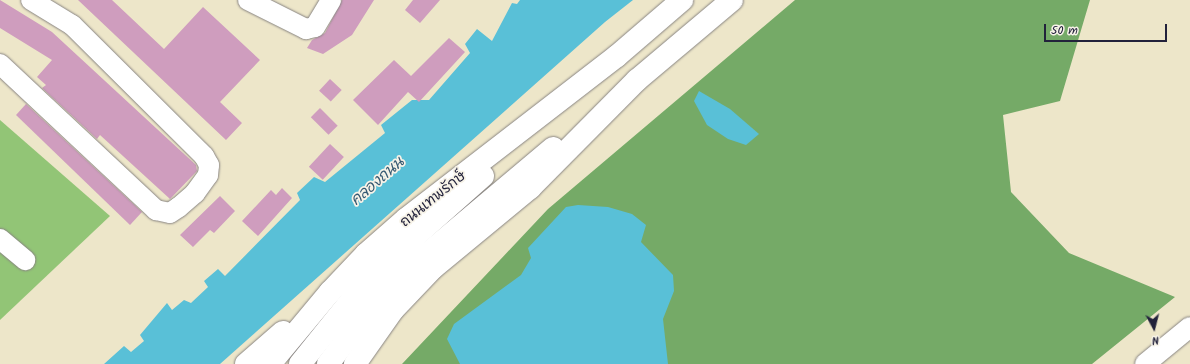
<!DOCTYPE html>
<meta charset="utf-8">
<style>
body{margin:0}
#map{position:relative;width:1190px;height:364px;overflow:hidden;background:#ede6c9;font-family:Kalam,"Playpen Sans Thai",sans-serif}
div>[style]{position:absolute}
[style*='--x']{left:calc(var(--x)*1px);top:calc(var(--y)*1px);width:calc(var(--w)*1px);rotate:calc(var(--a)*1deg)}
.green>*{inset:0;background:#92c576}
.forest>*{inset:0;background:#75aa67}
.water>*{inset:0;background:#59c0d7}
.building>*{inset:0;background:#cf9dbe;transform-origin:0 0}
.roads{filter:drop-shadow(0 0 1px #888482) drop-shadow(0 0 1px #888482)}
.minor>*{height:20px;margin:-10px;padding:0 10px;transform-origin:10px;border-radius:10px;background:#fff}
.secondary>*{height:22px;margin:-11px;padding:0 11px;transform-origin:11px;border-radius:11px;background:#fff}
span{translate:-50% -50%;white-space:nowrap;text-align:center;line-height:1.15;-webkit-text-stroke:3.5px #f7f3e8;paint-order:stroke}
.street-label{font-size:14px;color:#22223b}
.water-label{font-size:15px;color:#355972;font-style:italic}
.north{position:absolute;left:1134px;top:308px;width:40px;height:40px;-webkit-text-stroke:3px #f7f3e8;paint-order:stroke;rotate:173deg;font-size:11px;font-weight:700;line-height:16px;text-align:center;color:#22223b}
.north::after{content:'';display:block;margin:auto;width:14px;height:18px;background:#22223b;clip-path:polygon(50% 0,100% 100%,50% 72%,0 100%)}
.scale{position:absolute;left:1044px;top:24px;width:123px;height:18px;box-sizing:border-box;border:2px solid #22223b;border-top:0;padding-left:5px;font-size:12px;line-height:14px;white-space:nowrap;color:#22223b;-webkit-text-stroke:3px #f7f3e8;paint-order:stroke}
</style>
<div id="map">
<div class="green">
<i style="clip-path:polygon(0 120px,110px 216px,0 320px)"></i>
</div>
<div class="forest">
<i style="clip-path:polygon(795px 0,1090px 0,1060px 101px,1003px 115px,1011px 192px,1069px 253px,1175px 297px,1092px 364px,402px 364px,548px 209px)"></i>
</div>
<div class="water">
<i style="clip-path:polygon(520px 0,633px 0,605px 22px,220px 364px,104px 364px,124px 346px,131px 352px,144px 341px,140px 335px,167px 303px,172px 310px,184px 300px,191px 303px,208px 287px,204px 281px,218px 269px,225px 276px,300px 200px,297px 193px,314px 177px,325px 182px,385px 133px,381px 125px,412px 100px,429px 100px,470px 53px,465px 44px,477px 29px,492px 41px,512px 3px,517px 4px)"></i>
<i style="clip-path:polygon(699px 91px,730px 109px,759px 134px,746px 145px,728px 139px,707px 125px,694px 101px)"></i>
<i style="clip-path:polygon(578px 205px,608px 207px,632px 214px,646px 225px,641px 242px,673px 275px,674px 291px,663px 319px,668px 364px,460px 364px,447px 339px,454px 324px,521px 275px,531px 258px,528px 248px,566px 207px)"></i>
</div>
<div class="building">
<i style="clip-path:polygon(0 0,52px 32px,196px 165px,197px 171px,172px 197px,170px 199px,100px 135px,97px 139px,42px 88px,46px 85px,37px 77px,52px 60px,0 28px)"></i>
<i style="clip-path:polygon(78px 0,112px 0,164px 49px,203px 7px,260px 60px,220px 102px,242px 123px,226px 140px)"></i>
<i style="clip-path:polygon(342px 0,374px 0,352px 35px,323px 54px,307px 48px,312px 40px,325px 33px)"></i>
<i style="clip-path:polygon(413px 0,440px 0,420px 23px,405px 10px)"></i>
<i style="clip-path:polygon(449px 38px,465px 52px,419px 102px,408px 92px,378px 125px,353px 100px,394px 60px,411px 76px)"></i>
<i style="left:330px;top:79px;width:16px;height:16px;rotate:43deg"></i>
<i style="clip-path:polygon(26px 104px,142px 212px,130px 225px,16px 115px)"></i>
<i style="left:320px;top:108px;width:25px;height:13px;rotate:45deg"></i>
<i style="left:330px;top:144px;width:19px;height:31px;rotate:43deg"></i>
<i style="clip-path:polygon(282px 188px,292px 198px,258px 236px,242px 221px,271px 190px,276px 195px)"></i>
<i style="clip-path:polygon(220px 196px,235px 211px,214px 233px,210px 230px,193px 247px,180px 235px)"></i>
</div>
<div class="roads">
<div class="minor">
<i style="--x:248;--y:0;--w:65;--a:26.6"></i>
<i style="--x:306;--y:29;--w:9;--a:-13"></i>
<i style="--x:315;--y:27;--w:31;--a:-59"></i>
<i style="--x:0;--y:64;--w:214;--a:43.1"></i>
<i style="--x:156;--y:210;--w:14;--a:12"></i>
<i style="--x:170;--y:213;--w:11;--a:-34"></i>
<i style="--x:179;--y:207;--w:21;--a:-41"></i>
<i style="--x:195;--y:193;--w:22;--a:-54"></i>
<i style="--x:208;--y:175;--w:10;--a:-84"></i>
<i style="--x:209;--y:165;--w:10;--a:-119"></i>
<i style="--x:204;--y:156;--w:186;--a:-135.2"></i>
<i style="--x:72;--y:25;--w:48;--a:-148.6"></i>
<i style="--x:0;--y:239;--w:33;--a:40"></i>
<i style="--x:1145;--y:364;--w:58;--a:-39.4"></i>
</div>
<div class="secondary">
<i style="--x:246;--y:364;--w:49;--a:-40.9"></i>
<i style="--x:270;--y:364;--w:94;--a:-50.2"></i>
<i style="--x:330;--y:292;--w:52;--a:-46.5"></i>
<i style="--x:366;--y:254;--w:53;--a:-41.2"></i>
<i style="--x:406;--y:219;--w:267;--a:-37.7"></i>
<i style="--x:617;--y:56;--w:86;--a:-40.7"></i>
<i style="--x:300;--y:364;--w:90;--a:-51.3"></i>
<i style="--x:356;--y:294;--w:54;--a:-45.7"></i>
<i style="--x:394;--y:255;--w:119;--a:-41.6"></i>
<i style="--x:328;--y:364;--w:61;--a:-52.9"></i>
<i style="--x:365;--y:315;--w:61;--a:-46.3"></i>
<i style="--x:407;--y:271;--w:191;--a:-40.1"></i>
<i style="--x:355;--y:364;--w:66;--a:-54.9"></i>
<i style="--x:393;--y:310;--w:58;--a:-46.4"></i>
<i style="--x:433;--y:268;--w:126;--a:-39.5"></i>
<i style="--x:530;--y:188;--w:152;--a:-45.3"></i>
<i style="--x:637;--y:80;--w:124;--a:-40.1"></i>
</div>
</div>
<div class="street-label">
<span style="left:433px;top:199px;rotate:-39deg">ถนนเทพรักษ์</span>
</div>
<div class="water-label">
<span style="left:378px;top:182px;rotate:-41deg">คลองถนน</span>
</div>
<div class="north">N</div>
<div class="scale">50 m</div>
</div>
